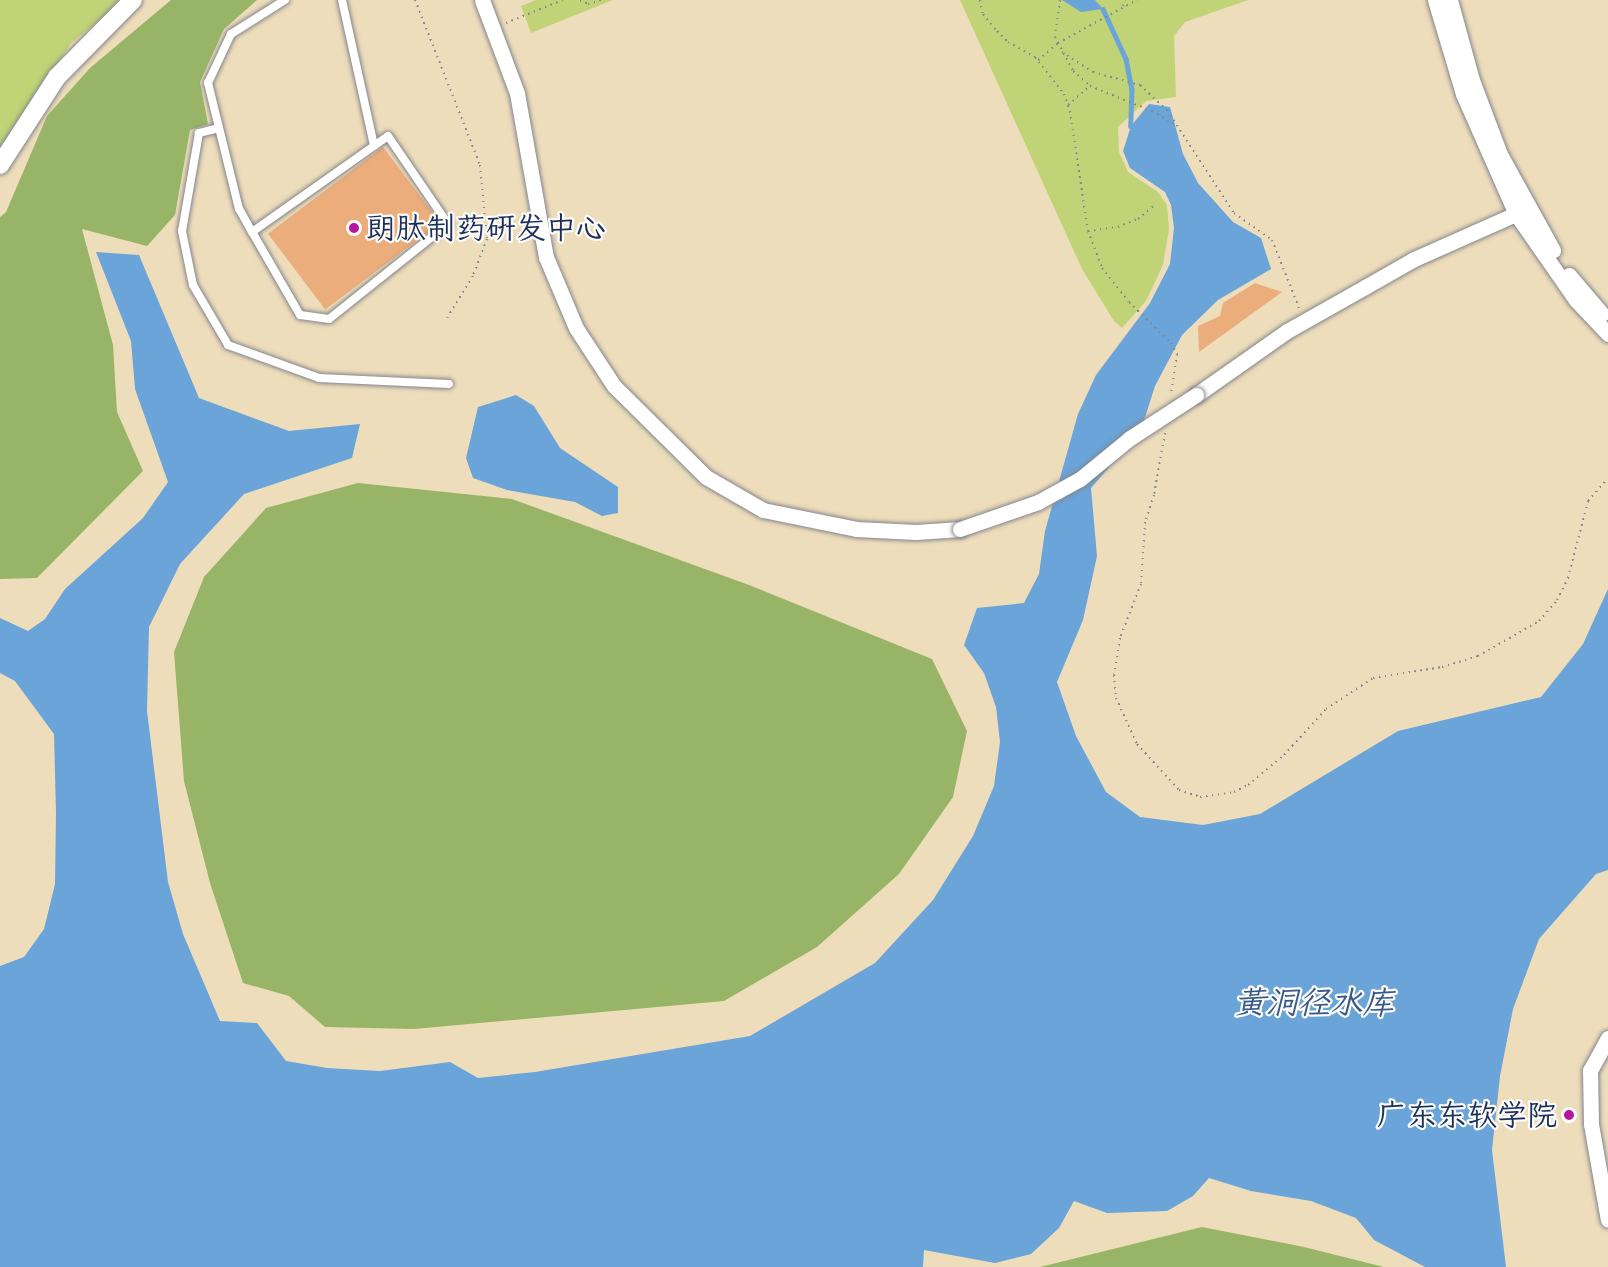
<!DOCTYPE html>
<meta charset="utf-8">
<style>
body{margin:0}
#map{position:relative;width:1608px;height:1267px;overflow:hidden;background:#edb;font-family:Caveat,"LXGW WenKai TC",sans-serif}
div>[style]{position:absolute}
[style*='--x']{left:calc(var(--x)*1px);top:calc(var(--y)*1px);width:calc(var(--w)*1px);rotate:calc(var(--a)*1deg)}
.green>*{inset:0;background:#c0d376}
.forest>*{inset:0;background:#98b567}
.water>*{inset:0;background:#6aa4d9}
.stream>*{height:4.5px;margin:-2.25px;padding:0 2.25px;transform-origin:2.25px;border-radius:2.25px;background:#6aa4d9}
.building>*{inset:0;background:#ebad7c;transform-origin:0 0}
.path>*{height:2px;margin-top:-1px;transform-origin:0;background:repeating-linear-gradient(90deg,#84868c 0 1.5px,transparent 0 6px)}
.roads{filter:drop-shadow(0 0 2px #84868c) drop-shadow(0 0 2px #84868c)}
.service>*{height:8px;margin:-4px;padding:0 4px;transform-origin:4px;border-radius:4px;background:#fff}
.minor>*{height:15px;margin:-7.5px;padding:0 7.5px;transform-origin:7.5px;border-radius:7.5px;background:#fff}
.tertiary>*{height:18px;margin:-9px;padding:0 9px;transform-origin:9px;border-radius:9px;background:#fff}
.bridges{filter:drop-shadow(0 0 2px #84868c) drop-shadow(0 0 2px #84868c)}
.minor-bridge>*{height:15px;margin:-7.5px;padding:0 7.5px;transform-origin:7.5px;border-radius:7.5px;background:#fff}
.dots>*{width:16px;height:16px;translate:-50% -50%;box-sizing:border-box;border:3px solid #fdfcf7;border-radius:50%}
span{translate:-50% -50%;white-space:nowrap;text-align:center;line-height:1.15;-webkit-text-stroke:4.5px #fdfcf7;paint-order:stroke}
.poi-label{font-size:30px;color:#1b2f5e}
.left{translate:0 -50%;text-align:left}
.right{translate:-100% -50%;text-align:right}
.water-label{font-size:32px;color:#375889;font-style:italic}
</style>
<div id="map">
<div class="green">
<i style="clip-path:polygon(0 0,124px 0,71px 43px,0 153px)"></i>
<i style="clip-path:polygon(536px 0,613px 0,531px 33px,521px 6px)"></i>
<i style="clip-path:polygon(960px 0,1248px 0,1185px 22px,1174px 36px,1176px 97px,1146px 101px,1118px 127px,1119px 152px,1128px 172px,1158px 192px,1167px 205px,1169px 229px,1163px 265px,1146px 301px,1122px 328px,1114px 321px,1082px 269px)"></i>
</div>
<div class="forest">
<i style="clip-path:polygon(171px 0,257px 0,224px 29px,200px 82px,208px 124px,190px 130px,175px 215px,147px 246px,82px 229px,113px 345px,117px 412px,143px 471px,37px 578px,0 579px,0 217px,6px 212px,47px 116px,90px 68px)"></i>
<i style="clip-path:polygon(358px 483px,512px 499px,749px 585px,932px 659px,967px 731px,953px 797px,899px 874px,817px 947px,724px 1001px,414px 1029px,325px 1027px,289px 996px,243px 983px,210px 883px,184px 781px,174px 652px,204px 577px,266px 508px)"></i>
<i style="clip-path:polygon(1202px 1227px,1304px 1247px,1384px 1267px,1040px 1267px)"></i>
</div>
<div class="water">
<i style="clip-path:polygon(1062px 0,1095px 0,1103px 9px,1081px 12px)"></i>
<i style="clip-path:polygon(1149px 104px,1170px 107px,1183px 154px,1198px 183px,1233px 222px,1261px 238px,1271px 269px,1218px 300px,1182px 335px,1155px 386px,1141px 430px,1091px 488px,1097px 556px,1083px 620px,1057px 682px,1076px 736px,1106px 792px,1140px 817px,1203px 825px,1260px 814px,1398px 731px,1541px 697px,1583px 644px,1608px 589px,1608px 870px,1596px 874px,1539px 939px,1513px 1009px,1500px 1076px,1492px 1150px,1506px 1267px,1425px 1267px,1374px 1240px,1356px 1218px,1311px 1201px,1251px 1191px,1209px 1178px,1193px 1196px,1167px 1211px,1107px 1213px,1074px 1201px,1059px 1228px,1031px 1254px,995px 1263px,924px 1250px,923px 1267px,0 1267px,0 966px,24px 957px,44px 929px,55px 884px,56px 813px,54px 734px,15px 681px,0 673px,0 618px,28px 631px,45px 619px,65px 589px,143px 518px,168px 482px,135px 389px,131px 341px,96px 252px,139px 255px,199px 398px,289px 431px,360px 424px,352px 458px,244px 494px,180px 564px,149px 627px,147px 711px,168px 882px,183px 934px,220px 1021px,257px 1023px,286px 1061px,327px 1068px,380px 1071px,450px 1062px,478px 1078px,535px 1072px,750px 1036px,875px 963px,933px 900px,973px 836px,994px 786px,1000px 742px,996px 707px,984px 673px,964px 645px,977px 608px,1024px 603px,1039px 574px,1045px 531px,1078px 414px,1096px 375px,1150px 303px,1170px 264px,1174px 228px,1171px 205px,1165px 192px,1130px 168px,1123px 151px,1131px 126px)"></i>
<i style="clip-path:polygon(516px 395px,534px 406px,560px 448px,618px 487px,618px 513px,602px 516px,575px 502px,507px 490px,473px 478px,466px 458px,478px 407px)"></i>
</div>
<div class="stream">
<i style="--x:1103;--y:9;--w:55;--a:65.3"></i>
<i style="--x:1126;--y:59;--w:31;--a:79"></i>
<i style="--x:1132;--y:89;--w:37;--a:92"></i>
</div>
<div class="building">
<i style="left:383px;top:147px;width:95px;height:144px;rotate:53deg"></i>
<i style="clip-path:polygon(1255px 283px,1282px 292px,1199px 352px,1198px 326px,1220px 316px,1223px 303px)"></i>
</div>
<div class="path">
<i style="--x:415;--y:0;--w:177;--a:68.5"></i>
<i style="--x:480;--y:165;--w:74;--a:84.6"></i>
<i style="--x:487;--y:239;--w:40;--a:111"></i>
<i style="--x:473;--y:276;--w:49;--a:121.8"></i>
<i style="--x:580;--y:0;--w:9;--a:27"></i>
<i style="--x:588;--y:4;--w:14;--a:-17"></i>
<i style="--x:980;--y:0;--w:14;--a:78"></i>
<i style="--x:983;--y:14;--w:22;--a:51"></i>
<i style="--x:997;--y:31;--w:16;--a:45"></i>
<i style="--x:1008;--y:42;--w:31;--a:29"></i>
<i style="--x:1035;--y:57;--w:47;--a:51.9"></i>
<i style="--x:1064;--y:94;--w:18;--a:71"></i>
<i style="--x:1070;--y:111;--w:121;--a:81.5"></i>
<i style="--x:1088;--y:231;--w:40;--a:69"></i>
<i style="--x:1102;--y:268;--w:43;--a:51.5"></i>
<i style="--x:1129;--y:302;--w:59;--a:44.3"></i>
<i style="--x:1171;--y:343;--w:13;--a:61"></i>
<i style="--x:1177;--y:354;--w:40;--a:98.5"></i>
<i style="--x:1060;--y:0;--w:37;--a:98"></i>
<i style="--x:1055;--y:37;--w:38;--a:62"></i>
<i style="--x:1073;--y:71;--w:23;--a:41"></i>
<i style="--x:1090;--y:86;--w:67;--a:22"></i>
<i style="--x:1152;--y:111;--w:30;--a:30"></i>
<i style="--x:1123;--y:6;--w:6;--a:-72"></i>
<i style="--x:506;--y:23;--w:61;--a:-22"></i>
<i style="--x:1062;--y:52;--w:37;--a:33"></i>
<i style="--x:1093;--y:72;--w:49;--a:15.5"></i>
<i style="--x:1140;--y:85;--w:37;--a:43"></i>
<i style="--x:1167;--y:110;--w:123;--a:57"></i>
<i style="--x:1234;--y:213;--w:47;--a:35.4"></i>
<i style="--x:1272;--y:240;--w:73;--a:68.3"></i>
<i style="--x:1038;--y:60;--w:26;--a:-40"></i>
<i style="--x:1058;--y:43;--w:90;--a:-28.6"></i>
<i style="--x:1068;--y:105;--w:29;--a:-41"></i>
<i style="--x:1088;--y:231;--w:30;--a:-8"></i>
<i style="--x:1118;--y:227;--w:22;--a:-22"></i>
<i style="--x:1138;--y:219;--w:23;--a:-40"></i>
<i style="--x:1165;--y:433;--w:63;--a:100.1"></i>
<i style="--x:1154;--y:495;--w:28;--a:108"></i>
<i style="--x:1145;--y:522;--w:62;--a:93.7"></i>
<i style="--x:1141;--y:584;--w:58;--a:111.3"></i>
<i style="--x:1120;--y:638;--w:37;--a:99"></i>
<i style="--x:1114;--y:675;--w:23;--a:85"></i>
<i style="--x:1116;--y:698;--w:51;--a:65.5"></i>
<i style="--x:1137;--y:744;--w:62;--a:47.6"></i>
<i style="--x:1179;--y:790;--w:22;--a:18"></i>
<i style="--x:1200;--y:797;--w:34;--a:-8"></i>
<i style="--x:1234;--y:792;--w:16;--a:-27"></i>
<i style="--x:1248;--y:785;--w:47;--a:-39.8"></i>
<i style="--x:1284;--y:755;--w:62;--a:-47.6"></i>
<i style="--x:1326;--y:709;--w:56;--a:-33.4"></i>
<i style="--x:1373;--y:678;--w:70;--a:-9.1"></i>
<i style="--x:1442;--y:667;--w:38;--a:-17"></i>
<i style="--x:1478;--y:656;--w:70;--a:-29.8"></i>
<i style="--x:1539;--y:621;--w:28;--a:-49"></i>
<i style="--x:1557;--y:600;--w:25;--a:-63"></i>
<i style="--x:1568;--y:578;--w:80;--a:-75.4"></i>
<i style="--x:1588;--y:501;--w:30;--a:-49"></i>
</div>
<div class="roads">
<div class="service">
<i style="--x:342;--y:0;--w:149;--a:77.6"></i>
<i style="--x:219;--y:128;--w:21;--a:166"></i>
<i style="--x:199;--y:133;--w:99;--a:99.8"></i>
<i style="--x:182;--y:231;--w:55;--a:78.5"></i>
<i style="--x:193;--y:285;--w:69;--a:59.7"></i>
<i style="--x:228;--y:345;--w:97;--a:19.9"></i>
<i style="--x:319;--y:378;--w:130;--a:2.6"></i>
<i style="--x:252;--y:232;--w:166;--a:-35.2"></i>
<i style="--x:388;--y:136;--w:107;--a:55.7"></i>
<i style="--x:448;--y:224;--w:152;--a:141.4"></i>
<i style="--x:329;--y:319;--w:29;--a:-172"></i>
<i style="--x:300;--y:315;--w:96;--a:-120"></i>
<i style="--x:252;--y:232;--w:26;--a:-119"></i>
<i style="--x:239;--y:209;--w:130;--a:-103.8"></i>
<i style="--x:208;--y:83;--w:54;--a:-64.9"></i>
<i style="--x:231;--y:34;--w:64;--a:-32.2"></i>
</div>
<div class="minor">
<i style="--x:482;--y:0;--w:99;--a:69.4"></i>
<i style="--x:517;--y:93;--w:167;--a:80"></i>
<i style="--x:546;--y:257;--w:77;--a:67.1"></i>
<i style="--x:576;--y:328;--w:69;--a:56.8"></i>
<i style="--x:614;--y:386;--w:129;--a:44.7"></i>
<i style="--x:706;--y:477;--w:66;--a:30.1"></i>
<i style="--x:763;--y:510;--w:95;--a:11.5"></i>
<i style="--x:856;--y:529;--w:60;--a:2.9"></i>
<i style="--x:916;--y:532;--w:44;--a:-3.9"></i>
<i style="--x:1435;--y:0;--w:98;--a:73.4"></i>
<i style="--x:1463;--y:94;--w:131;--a:66.2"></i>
<i style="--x:1516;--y:214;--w:105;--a:55.1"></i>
<i style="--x:1576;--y:300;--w:47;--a:46.7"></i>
<i style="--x:1450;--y:0;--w:83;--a:74.6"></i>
<i style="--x:1472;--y:80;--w:79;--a:69.3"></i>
<i style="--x:1500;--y:154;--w:110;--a:61.1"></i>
<i style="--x:1569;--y:275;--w:51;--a:49.8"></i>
<i style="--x:1196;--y:395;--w:111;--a:-35.1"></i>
<i style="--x:1287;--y:331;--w:90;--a:-29.4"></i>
<i style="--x:1365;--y:287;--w:56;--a:-29.7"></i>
<i style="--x:1414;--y:259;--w:126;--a:-23.9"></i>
<i style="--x:1608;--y:1038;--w:37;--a:119"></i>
<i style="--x:1590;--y:1070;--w:54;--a:88.9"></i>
<i style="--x:1591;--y:1124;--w:97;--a:80"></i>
</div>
<div class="tertiary">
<i style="--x:0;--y:165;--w:105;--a:-57.1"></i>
<i style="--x:57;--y:77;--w:108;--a:-45.4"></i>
</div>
</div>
<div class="bridges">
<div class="minor-bridge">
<i style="--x:960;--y:529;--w:83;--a:-19.1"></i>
<i style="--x:1038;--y:502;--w:48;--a:-28.7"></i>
<i style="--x:1080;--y:479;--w:65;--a:-39.4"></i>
<i style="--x:1130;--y:438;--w:79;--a:-33.1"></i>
</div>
</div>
<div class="dots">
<i style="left:354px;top:228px;background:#b5179e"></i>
<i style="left:1569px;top:1115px;background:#b5179e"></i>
</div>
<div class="poi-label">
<span class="left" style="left:366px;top:228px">朗肽制药研发中心</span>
<span class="right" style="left:1557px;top:1115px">广东东软学院</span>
</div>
<div class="water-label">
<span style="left:1314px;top:1003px">黄洞径水库</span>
</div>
</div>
